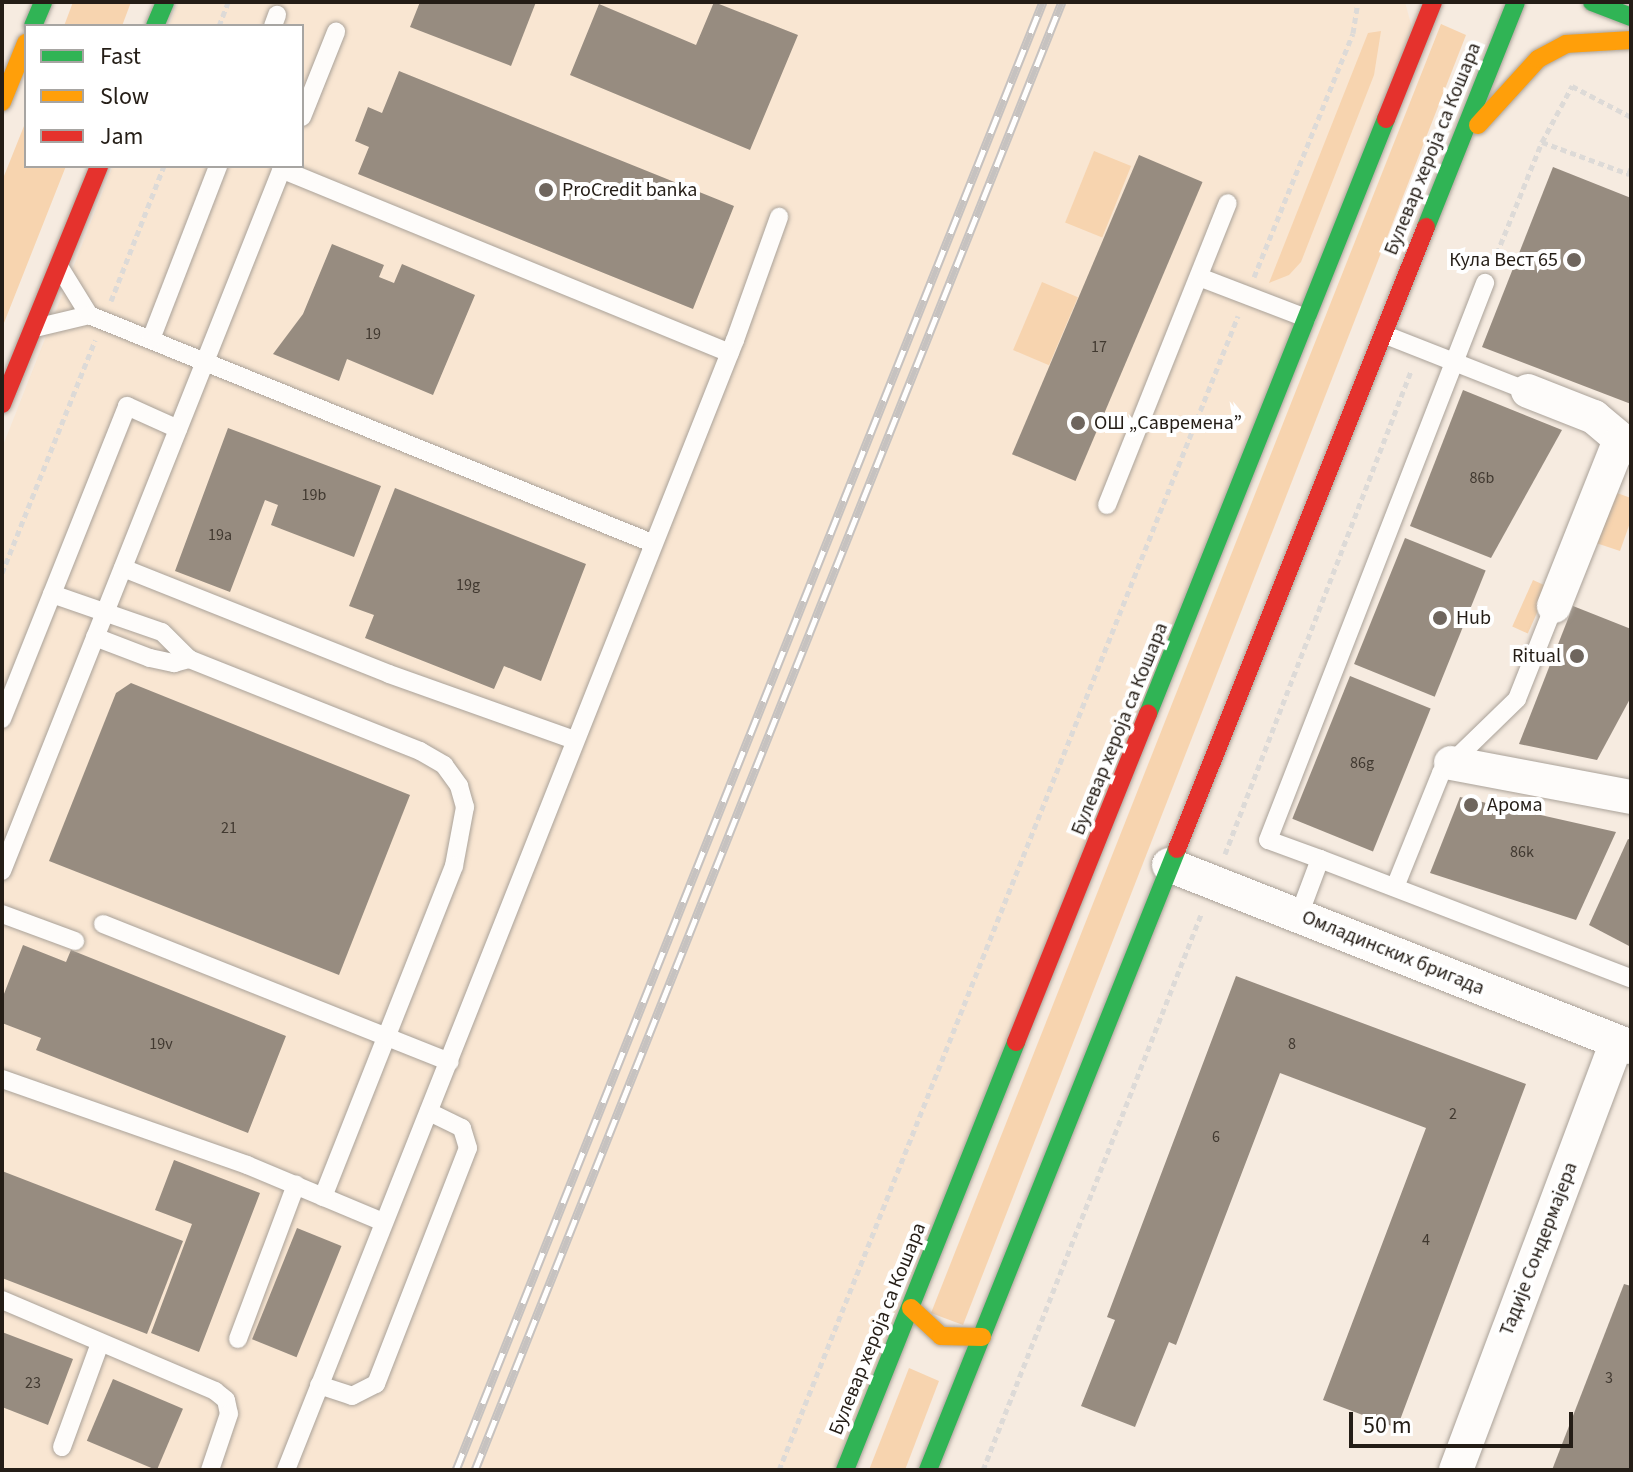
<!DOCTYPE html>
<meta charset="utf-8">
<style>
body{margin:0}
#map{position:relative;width:1633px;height:1472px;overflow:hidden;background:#f6ebe0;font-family:"Source Sans 3",sans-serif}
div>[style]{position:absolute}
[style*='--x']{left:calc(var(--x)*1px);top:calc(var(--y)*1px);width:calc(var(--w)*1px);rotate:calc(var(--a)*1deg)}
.built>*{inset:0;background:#f9e6d2}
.green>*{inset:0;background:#f7d4af;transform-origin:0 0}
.building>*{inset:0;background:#978c80;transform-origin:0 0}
.path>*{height:5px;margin-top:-2.5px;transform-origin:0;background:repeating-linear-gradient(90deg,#dddad7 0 6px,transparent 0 10px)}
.roads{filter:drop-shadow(0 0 2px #aaa299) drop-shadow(0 0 2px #aaa299)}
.lane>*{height:18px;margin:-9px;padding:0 9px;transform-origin:9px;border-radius:9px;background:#fefcfa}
.street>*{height:34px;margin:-17px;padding:0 17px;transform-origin:17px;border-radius:17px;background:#fefcfa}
.fast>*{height:18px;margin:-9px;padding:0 9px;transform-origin:9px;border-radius:9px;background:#30b455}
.slow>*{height:18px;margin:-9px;padding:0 9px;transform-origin:9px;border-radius:9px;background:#ff9f0a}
.jam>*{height:18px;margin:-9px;padding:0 9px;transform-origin:9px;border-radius:9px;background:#e5322d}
.rail>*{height:9px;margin-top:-4.5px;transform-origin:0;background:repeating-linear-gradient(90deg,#fff 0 18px,#c6c2c0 0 36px);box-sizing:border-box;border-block:2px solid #c6c2c0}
.dots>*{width:22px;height:22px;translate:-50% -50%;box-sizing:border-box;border:4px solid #fff;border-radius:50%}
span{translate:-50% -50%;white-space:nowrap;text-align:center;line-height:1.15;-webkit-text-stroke:8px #fff;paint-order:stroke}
.number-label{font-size:16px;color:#413930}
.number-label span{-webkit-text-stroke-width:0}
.street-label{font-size:20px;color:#241d16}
.poi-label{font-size:20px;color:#241d16}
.left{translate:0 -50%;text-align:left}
.right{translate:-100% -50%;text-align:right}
.frame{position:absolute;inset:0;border:4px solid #241d16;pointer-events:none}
.legend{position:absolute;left:24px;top:24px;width:280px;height:144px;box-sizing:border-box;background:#fff;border:2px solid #a7a5a2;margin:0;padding:10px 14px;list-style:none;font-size:24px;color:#241d16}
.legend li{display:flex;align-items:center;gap:16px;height:40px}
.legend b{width:40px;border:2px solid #a7a5a2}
.scale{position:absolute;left:1349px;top:1412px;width:224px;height:36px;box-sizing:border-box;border:4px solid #241d16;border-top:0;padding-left:10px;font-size:24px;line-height:28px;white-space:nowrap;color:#241d16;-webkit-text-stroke:6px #fff;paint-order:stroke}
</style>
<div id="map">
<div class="built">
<i style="clip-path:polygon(178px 2px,1405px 2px,1412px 28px,844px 1470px,2px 1470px,2px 448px,113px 166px,302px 166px,302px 26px,169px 26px)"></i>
</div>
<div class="green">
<i style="clip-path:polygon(73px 2px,131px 2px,122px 26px,64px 26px)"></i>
<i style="clip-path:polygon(1441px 24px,1466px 35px,963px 1325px,931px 1313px)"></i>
<i style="clip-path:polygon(1381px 31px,1374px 75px,1301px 262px,1289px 275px,1269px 283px,1368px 33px)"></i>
<i style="clip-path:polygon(26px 121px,26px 166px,66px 166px,2px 328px,2px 181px)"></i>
<i style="left:1094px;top:151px;width:40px;height:77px;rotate:22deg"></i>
<i style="left:1042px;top:282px;width:39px;height:74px;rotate:23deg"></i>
<i style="clip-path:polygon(1614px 492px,1631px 498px,1631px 520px,1620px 551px,1596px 543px)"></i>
<i style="left:1533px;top:580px;width:17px;height:51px;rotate:24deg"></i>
<i style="clip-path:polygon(909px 1368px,939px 1381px,905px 1470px,869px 1470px)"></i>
</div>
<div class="building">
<i style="clip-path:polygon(420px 2px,536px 2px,511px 66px,410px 27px)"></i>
<i style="clip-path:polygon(714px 2px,798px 35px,750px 150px,570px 75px,599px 4px,696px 45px)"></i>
<i style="clip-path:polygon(399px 71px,734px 206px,693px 309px,358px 174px,369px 147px,355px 141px,368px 107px,382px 113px)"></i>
<i style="left:1139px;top:155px;width:69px;height:325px;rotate:23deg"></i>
<i style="clip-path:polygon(1553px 167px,1631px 198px,1631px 404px,1482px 347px)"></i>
<i style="clip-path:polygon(332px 244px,384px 265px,379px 277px,394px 283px,402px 264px,475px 295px,433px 395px,347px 359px,339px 381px,273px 354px,303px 314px)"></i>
<i style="clip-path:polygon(1463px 390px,1562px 430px,1491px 558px,1410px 526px)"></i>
<i style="clip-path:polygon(228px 428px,381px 486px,354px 557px,271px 525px,278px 505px,265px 500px,230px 592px,175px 571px)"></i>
<i style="clip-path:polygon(395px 488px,586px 564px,541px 681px,504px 666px,494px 689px,365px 638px,374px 615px,349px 606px)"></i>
<i style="left:1405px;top:538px;width:87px;height:136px;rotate:22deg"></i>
<i style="clip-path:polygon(1573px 606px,1631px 629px,1631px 697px,1597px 760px,1519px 744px)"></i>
<i style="left:1350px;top:676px;width:87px;height:154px;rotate:22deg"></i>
<i style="clip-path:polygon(131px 683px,410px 795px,339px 975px,49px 861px,116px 693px)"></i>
<i style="clip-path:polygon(1460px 797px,1616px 832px,1576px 920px,1430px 873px)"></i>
<i style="clip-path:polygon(1628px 839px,1631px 840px,1631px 947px,1589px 925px)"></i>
<i style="clip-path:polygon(23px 945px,66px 962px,71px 950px,286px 1036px,248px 1133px,36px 1050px,41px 1038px,2px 1023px,2px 999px)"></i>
<i style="clip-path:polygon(1236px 976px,1526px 1084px,1397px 1428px,1323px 1400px,1426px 1128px,1280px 1073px,1176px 1345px,1169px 1342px,1135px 1427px,1081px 1406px,1115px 1320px,1107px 1317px)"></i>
<i style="clip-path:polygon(174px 1160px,260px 1193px,199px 1352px,151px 1333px,192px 1224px,155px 1210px)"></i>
<i style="clip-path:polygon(2px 1171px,183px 1241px,147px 1334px,2px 1278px)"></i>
<i style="left:297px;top:1228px;width:48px;height:120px;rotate:22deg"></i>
<i style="clip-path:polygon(1624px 1284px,1631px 1286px,1631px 1470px,1552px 1470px)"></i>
<i style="clip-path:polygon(2px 1332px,73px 1359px,48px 1425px,2px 1407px)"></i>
<i style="left:113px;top:1379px;width:76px;height:67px;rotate:23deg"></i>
</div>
<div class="path">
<i style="--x:219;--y:26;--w:26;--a:-69"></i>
<i style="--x:1572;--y:86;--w:67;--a:27.7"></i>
<i style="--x:1542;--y:142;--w:93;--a:20.2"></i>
<i style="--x:1629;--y:174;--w:6;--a:-72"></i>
<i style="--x:1493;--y:263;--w:131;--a:-68"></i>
<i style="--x:1542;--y:142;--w:64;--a:-61.8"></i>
<i style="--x:1254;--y:277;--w:263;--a:-67.9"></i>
<i style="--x:1353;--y:33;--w:31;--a:-81"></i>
<i style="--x:111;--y:301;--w:145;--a:-68.6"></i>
<i style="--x:2;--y:573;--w:251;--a:-68.2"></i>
<i style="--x:1225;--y:854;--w:518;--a:-68.94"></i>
<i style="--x:779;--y:1470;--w:1242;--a:-68.31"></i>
<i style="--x:983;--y:1470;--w:599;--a:-68.57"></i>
</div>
<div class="roads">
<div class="lane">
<i style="--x:273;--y:26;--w:12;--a:-70"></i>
<i style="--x:302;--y:117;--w:92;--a:-68.2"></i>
<i style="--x:281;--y:169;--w:485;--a:22.3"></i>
<i style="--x:60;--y:268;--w:55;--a:58.3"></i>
<i style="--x:1199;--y:277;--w:115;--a:21"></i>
<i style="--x:35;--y:328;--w:56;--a:-13.5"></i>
<i style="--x:89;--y:315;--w:607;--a:22.05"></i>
<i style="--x:1383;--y:334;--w:156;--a:21.5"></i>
<i style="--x:151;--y:339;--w:186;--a:-68.8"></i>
<i style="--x:1107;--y:505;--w:325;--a:-68.2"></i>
<i style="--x:123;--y:568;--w:286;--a:21.7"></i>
<i style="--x:389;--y:674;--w:196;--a:19.6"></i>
<i style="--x:52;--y:594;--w:116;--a:19.1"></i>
<i style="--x:162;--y:632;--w:38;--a:45"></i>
<i style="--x:189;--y:659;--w:249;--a:21.7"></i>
<i style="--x:420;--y:751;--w:28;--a:30"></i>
<i style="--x:444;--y:765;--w:26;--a:54"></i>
<i style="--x:459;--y:786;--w:22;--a:74"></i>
<i style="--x:465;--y:807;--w:60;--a:100.6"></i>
<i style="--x:454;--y:866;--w:356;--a:111.6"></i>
<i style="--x:95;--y:637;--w:59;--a:20.9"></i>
<i style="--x:150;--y:658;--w:25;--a:12"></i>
<i style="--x:174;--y:663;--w:16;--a:-15"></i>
<i style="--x:2;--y:719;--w:337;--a:-68.2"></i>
<i style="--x:127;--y:406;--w:56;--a:24.3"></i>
<i style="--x:1320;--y:859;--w:332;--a:21"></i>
<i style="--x:2;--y:871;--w:759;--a:-68.27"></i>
<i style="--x:1395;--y:887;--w:123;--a:-68"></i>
<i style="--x:1441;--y:773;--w:106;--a:-44.2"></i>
<i style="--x:1517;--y:699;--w:100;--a:-68.3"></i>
<i style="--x:2;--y:914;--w:78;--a:20.3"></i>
<i style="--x:1299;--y:915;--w:60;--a:-69.4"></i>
<i style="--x:1320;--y:859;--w:55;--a:-159.9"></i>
<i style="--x:1268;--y:840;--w:598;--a:-68.71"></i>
<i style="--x:103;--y:924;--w:373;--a:21.7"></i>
<i style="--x:2;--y:1079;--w:260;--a:19.3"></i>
<i style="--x:247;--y:1165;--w:145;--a:22.7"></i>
<i style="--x:2;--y:1300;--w:232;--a:23.1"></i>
<i style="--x:215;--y:1391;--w:14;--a:39"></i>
<i style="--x:226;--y:1400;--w:14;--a:78"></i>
<i style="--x:229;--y:1414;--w:59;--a:108.7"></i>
<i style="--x:238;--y:1339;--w:165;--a:-69.4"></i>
<i style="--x:319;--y:1385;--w:35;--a:18"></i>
<i style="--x:352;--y:1396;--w:27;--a:-27"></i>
<i style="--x:376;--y:1384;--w:253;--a:-68.7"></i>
<i style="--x:468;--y:1148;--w:21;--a:-107"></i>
<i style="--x:462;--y:1128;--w:37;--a:-154"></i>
<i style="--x:62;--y:1447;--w:111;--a:-69.9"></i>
<i style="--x:286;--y:1470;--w:1216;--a:-68.33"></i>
<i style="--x:735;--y:340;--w:131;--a:-70.3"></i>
</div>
<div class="street">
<i style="--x:1528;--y:391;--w:71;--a:21.5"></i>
<i style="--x:1594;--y:417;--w:48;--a:40"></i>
<i style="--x:1554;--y:606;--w:175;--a:-68.3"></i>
<i style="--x:1451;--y:763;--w:183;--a:10.7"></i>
<i style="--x:1169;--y:865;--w:497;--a:21.5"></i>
<i style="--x:1456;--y:1470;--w:457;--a:-69.4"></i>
</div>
<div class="fast">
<i style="--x:1592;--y:2;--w:42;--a:21"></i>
<i style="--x:33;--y:26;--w:26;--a:-67"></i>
<i style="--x:155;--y:26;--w:26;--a:-67"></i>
<i style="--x:1426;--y:227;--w:242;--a:-68.2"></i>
<i style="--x:1148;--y:714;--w:641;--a:-68.2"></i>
<i style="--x:845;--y:1470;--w:461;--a:-68.2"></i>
<i style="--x:928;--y:1470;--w:669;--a:-68.15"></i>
</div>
<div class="slow">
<i style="--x:2;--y:102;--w:64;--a:-67.9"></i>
<i style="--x:1478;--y:125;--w:89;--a:-47.7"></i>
<i style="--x:1538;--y:59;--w:32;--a:-28"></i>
<i style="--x:1566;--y:44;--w:65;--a:-3.5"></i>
<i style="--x:911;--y:1308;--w:41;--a:43"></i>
<i style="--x:941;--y:1336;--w:41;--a:1.4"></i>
</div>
<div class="jam">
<i style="--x:1386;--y:119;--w:126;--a:-68.1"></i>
<i style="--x:2;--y:404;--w:257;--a:-67.8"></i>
<i style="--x:1177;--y:849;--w:670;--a:-68.18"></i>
<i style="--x:1016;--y:1042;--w:354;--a:-68.1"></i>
</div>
</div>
<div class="rail">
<i style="--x:456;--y:1470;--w:1581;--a:-68.21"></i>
<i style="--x:475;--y:1470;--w:1581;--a:-68.21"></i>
</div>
<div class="dots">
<i style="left:546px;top:190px;background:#6e655d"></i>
<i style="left:1574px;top:260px;background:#6e655d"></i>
<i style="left:1078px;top:423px;background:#6e655d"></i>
<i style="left:1440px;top:618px;background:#6e655d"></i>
<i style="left:1577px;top:656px;background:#6e655d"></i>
<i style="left:1471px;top:805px;background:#6e655d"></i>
</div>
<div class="number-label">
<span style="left:373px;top:334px">19</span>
<span style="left:1099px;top:347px">17</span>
<span style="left:1482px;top:478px">86b</span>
<span style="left:314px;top:495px">19b</span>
<span style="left:220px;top:535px">19a</span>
<span style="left:468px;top:585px">19g</span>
<span style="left:1362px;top:763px">86g</span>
<span style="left:229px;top:828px">21</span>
<span style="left:1522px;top:852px">86k</span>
<span style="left:161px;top:1044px">19v</span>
<span style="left:1292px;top:1044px">8</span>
<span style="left:1453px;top:1114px">2</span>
<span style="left:1216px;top:1137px">6</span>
<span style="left:1426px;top:1240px">4</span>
<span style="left:1609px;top:1378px">3</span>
<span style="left:33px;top:1383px">23</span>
</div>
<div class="street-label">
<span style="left:1433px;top:149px;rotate:-68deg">Булевар хероја са Кошара</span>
<span style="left:1120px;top:729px;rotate:-68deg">Булевар хероја са Кошара</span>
<span style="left:1393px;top:953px;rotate:22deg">Омладинских бригада</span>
<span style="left:1539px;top:1249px;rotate:-69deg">Тадије Сондермајера</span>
<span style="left:878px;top:1329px;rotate:-68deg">Булевар хероја са Кошара</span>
</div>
<div class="poi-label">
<span class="left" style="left:562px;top:190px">ProCredit banka</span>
<span class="right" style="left:1558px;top:260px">Кула Вест 65</span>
<span class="left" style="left:1094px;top:423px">ОШ „Савремена”</span>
<span class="left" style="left:1456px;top:618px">Hub</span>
<span class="right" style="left:1561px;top:656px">Ritual</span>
<span class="left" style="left:1487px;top:805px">Арома</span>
</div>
<div class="frame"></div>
<ul class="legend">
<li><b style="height:10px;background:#30b455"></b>Fast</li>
<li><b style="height:10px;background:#ff9f0a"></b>Slow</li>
<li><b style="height:10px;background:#e5322d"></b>Jam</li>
</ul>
<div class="scale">50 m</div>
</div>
